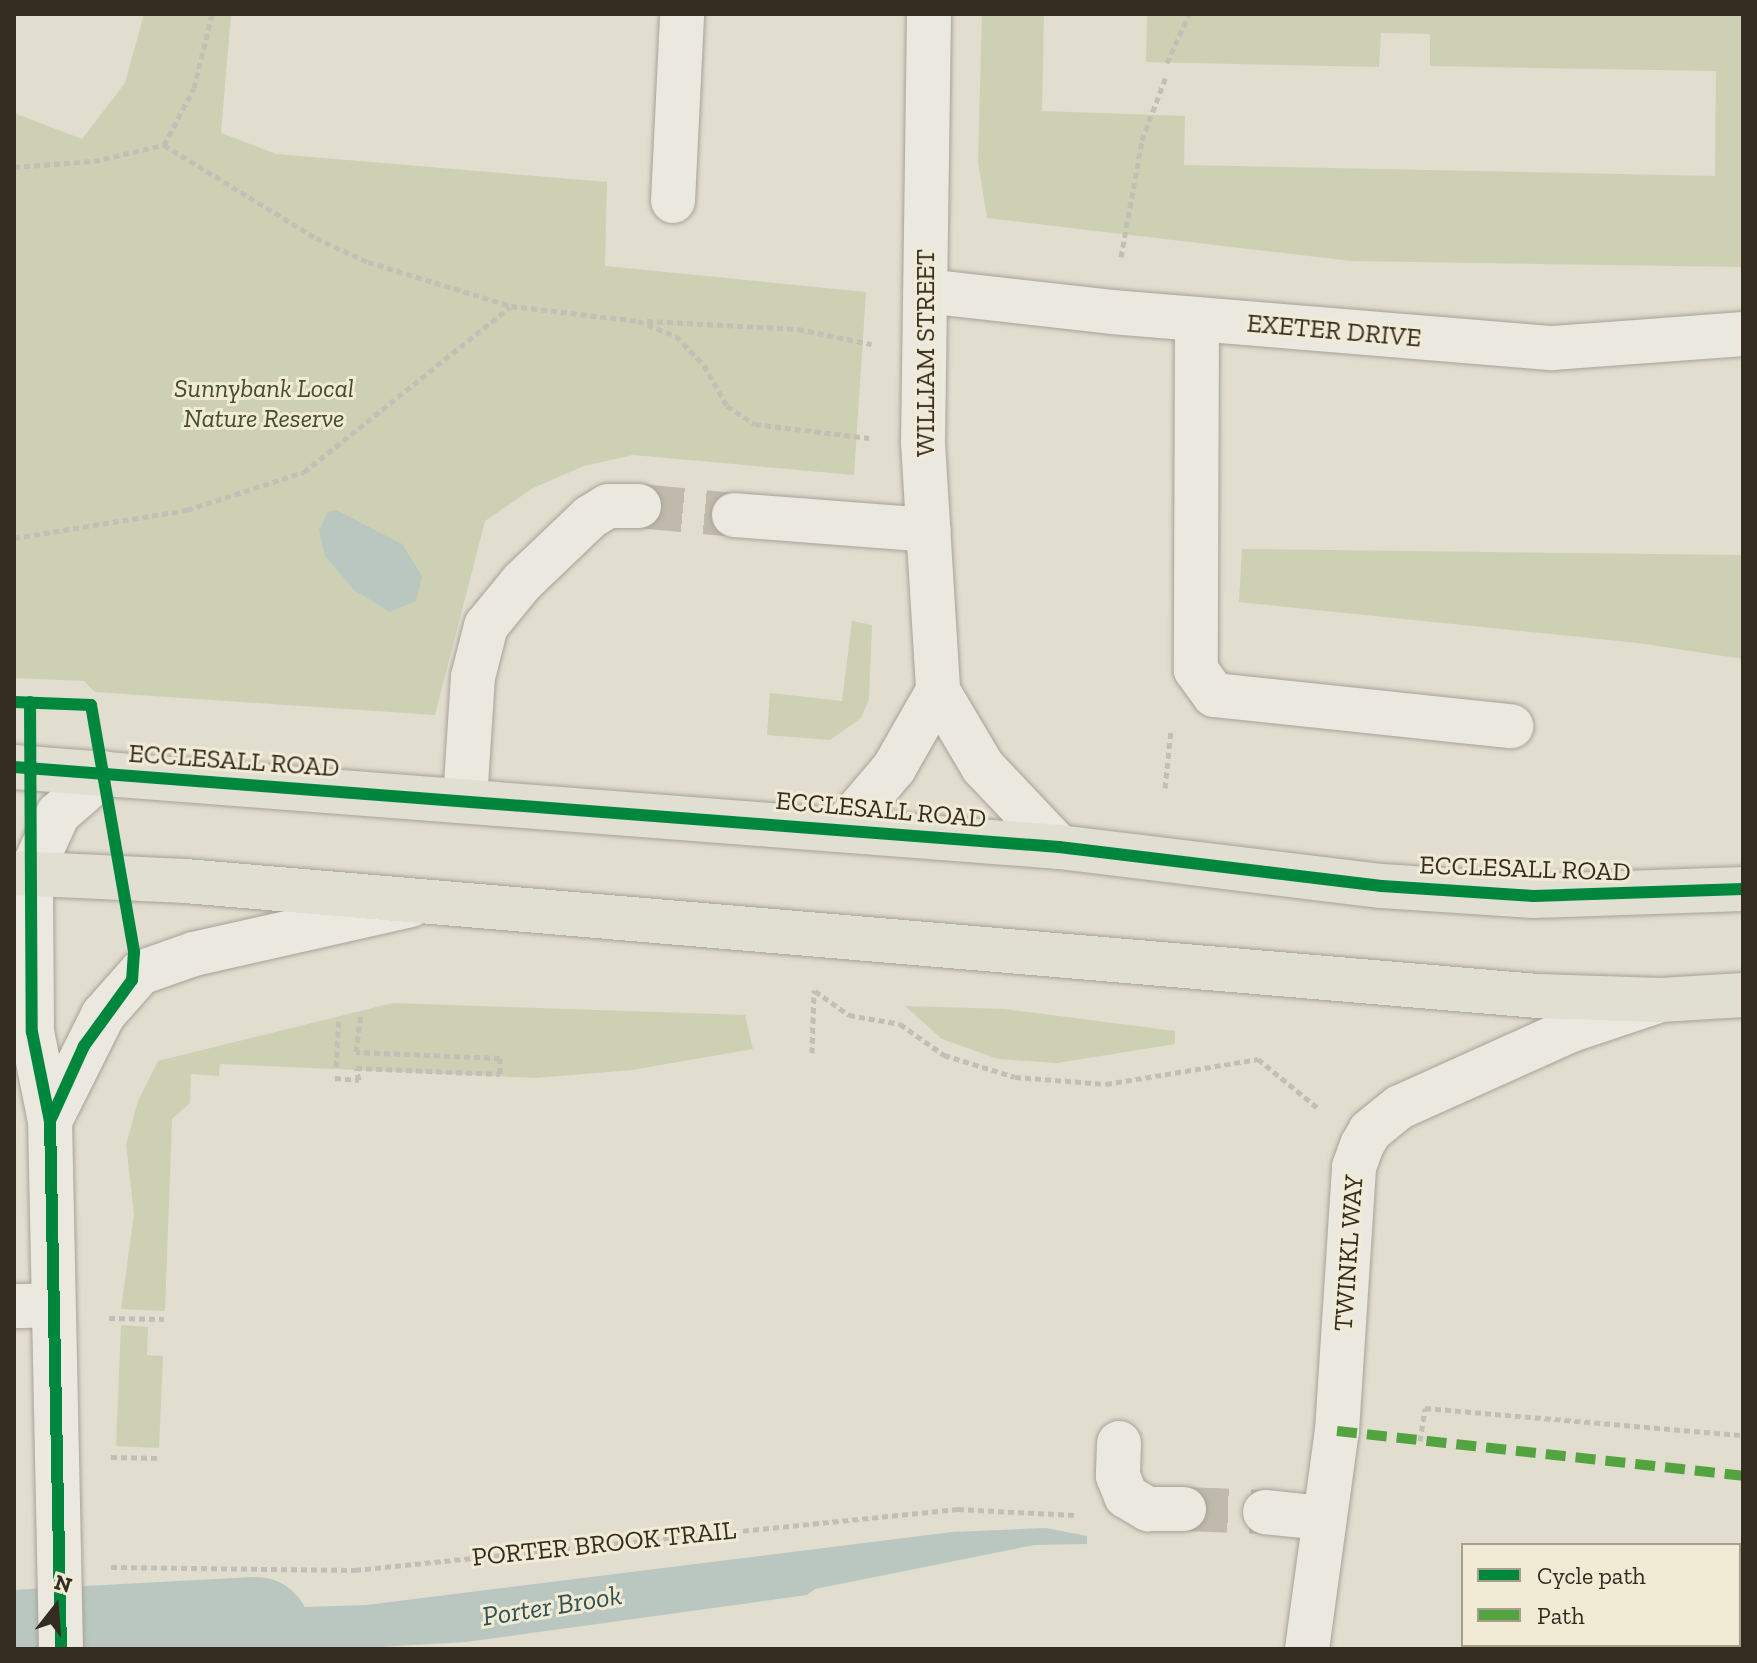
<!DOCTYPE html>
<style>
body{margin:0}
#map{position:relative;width:1757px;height:1663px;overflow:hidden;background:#e1ddcf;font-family:"Zilla Slab",serif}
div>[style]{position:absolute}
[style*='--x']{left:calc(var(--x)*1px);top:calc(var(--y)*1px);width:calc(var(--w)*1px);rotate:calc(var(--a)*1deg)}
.green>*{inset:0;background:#ced0b3}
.water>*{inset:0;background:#b9c7c0}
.river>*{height:110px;margin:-55px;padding:0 55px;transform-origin:55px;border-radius:55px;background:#b9c7c0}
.minor-tunnel>*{height:44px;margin-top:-22px;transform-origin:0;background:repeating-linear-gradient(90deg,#bfbaac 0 44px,transparent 0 66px)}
.path>*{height:5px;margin-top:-2.5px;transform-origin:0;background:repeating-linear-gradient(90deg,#c2bfb6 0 6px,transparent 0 10px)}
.roads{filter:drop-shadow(0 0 2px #a7a298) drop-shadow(0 0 2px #a7a298)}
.minor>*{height:44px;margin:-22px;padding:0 22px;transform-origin:22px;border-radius:22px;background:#eae8df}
.major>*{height:44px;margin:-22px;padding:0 22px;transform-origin:22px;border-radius:22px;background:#e1ded2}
.quiet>*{height:10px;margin-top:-5px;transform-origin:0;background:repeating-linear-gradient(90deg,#53a441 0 20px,transparent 0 30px)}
.cycleway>*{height:12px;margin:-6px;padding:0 6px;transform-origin:6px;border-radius:6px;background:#00873e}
span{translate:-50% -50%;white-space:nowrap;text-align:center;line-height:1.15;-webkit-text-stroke:6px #f1ebd6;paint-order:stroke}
.street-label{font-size:26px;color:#352c20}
.park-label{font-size:26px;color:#424f2a;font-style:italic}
.water-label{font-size:28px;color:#325253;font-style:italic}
.frame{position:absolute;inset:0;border:16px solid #352c20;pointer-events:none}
.legend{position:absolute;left:1461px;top:1543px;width:280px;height:104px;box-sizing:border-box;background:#f1ebd6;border:2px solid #a69f8d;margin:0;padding:10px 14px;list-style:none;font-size:24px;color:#352c20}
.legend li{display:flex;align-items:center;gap:16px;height:40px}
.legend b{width:40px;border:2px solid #a69f8d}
.north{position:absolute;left:16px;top:1567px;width:80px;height:80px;-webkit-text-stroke:6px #f1ebd6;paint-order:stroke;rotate:17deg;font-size:22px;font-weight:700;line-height:32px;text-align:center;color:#352c20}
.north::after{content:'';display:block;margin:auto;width:28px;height:36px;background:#352c20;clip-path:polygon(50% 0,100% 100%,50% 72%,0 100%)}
</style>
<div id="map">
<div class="green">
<i style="clip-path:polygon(144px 14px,231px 14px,221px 133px,276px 154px,607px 182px,605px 266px,866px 292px,854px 475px,633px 455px,584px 466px,533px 488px,485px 521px,435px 715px,95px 692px,84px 681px,14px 678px,14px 113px,82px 139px,125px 83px)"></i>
<i style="clip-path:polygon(982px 14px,1044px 14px,1042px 111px,1185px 116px,1184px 165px,1715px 176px,1716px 71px,1430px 66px,1430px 34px,1381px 33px,1379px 67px,1146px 62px,1147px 14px,1743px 14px,1743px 267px,1351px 261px,987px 218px,978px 162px)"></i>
<i style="clip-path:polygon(1242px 549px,1743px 555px,1743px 659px,1638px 643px,1239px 602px)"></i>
<i style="clip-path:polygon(852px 621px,872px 625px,869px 699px,861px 718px,830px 740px,767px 735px,770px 693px,842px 701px)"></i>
<i style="clip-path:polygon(393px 1003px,745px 1015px,753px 1049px,632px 1070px,537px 1078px,220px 1064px,219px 1076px,191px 1074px,190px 1103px,172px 1119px,165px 1311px,121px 1309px,134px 1214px,126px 1145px,138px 1101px,158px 1061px)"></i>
<i style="clip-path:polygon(905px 1006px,1005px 1009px,1175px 1031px,1175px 1044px,1057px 1063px,998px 1059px,942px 1039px)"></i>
<i style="clip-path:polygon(121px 1325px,148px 1327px,147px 1355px,163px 1356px,159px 1448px,116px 1446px)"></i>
</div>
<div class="water">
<i style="clip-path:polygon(336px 510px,402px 544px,422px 576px,416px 601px,390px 612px,354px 590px,325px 556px,319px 530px,328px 512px)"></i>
<i style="clip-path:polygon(1046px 1528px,1087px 1536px,1087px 1544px,1034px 1545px,815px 1589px,807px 1595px,466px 1642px,346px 1649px,105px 1649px,104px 1613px,366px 1605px,952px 1532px)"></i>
</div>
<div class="river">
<i style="--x:14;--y:1645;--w:242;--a:-3.1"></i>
</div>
<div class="minor-tunnel">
<i style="--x:639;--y:506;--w:95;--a:5.4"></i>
<i style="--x:1184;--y:1509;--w:81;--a:2.1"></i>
</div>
<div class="path">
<i style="--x:1167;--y:63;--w:54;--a:-65.8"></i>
<i style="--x:164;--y:145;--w:178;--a:31.5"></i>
<i style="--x:316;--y:238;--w:57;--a:24.8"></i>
<i style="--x:368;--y:262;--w:150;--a:17.1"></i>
<i style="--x:511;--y:306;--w:128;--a:6.7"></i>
<i style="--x:638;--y:321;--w:41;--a:21.5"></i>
<i style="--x:676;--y:336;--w:40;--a:46"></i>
<i style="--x:704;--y:365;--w:47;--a:60.7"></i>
<i style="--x:727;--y:406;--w:33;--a:33"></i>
<i style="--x:755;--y:424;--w:115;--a:7"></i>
<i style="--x:14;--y:167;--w:80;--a:-4.3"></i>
<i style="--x:94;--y:161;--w:72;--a:-12.9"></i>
<i style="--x:164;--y:145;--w:64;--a:-62.2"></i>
<i style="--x:194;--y:88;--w:76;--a:-76.3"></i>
<i style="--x:1121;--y:257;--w:119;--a:-79.8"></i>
<i style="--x:1142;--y:140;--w:68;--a:-69.4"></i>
<i style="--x:647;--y:321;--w:151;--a:3"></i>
<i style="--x:798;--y:329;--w:75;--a:11.6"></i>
<i style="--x:14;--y:538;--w:175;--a:-9.2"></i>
<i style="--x:187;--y:510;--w:123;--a:-18"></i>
<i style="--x:304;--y:472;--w:264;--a:-38.7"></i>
<i style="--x:1165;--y:788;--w:58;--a:-84.1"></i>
<i style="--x:815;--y:991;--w:42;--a:35.2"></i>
<i style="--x:849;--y:1015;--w:52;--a:10"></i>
<i style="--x:900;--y:1024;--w:54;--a:35.2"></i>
<i style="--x:944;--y:1055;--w:74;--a:17.2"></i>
<i style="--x:1015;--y:1077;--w:91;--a:4.4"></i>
<i style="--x:1106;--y:1084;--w:154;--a:-9.3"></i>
<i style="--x:1258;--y:1059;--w:79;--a:39.3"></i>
<i style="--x:812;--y:1053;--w:63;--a:-88.2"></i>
<i style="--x:336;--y:1067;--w:50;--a:-86.6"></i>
<i style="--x:335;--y:1078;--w:24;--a:5"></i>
<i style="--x:359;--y:1080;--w:12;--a:-104"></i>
<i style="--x:356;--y:1068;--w:144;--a:2.4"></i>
<i style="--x:500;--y:1074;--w:16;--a:-90"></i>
<i style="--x:500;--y:1058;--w:144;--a:-177.6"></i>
<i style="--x:356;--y:1052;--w:40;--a:-82.9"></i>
<i style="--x:109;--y:1318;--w:55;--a:1"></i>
<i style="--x:1420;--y:1441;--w:33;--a:-81"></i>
<i style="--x:1425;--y:1408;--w:319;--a:4.9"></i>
<i style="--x:111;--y:1457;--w:47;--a:1.2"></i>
<i style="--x:111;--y:1567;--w:244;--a:0.7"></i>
<i style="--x:355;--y:1570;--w:606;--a:-5.78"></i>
<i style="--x:958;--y:1509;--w:116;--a:3"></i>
</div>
<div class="roads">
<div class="minor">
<i style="--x:929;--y:14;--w:429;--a:90.8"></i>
<i style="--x:923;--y:443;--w:248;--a:86.5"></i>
<i style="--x:938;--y:691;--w:88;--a:59.4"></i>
<i style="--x:983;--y:767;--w:110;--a:46.5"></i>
<i style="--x:673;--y:201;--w:187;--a:-87.2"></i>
<i style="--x:926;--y:291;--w:187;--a:6.4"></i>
<i style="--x:1112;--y:312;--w:442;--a:4.7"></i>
<i style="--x:1553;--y:348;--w:191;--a:-4.2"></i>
<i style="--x:1197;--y:319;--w:351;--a:90.2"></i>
<i style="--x:1196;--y:670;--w:31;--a:54"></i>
<i style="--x:1214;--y:695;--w:299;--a:6"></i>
<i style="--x:734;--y:515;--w:195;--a:4.4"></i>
<i style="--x:465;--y:800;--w:123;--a:-86.3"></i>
<i style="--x:473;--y:677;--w:53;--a:-75.7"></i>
<i style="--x:486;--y:626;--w:57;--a:-50.7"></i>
<i style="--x:522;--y:582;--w:94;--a:-43.7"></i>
<i style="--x:590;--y:517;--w:21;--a:-31"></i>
<i style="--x:608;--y:506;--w:31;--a:0"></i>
<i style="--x:843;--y:828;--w:79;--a:-49.6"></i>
<i style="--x:894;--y:768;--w:89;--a:-60.3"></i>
<i style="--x:50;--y:1121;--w:119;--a:-63.4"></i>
<i style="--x:103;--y:1015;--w:56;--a:-48.6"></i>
<i style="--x:140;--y:973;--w:57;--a:-19.4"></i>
<i style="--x:194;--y:954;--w:222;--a:-12.7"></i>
<i style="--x:14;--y:1306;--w:39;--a:-1"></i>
<i style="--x:1119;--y:1443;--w:33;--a:92"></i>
<i style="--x:1118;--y:1476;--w:22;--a:68"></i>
<i style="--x:1126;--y:1496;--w:26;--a:31"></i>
<i style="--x:1148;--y:1509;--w:36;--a:0"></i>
<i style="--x:1265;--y:1512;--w:56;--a:6.1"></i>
<i style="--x:61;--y:1649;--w:528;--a:-91.19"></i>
<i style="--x:50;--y:1121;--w:91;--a:-101.4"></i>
<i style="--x:32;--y:1032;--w:159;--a:-90.4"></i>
<i style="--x:31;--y:873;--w:65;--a:-65.4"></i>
<i style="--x:58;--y:814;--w:62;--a:-41.1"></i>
<i style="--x:1307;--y:1649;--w:220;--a:-82.2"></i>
<i style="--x:1337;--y:1431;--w:265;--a:-86.3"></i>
<i style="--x:1354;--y:1167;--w:23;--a:-70"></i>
<i style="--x:1362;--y:1145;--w:16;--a:-60"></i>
<i style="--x:1370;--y:1131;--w:38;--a:-39"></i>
<i style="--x:1400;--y:1107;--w:188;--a:-24.2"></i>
<i style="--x:1571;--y:1030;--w:89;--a:-18.4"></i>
</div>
<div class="major">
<i style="--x:14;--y:767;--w:1048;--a:4.38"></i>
<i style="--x:1059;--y:847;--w:325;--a:6.9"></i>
<i style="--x:1382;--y:886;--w:152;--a:3.8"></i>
<i style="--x:1534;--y:896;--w:209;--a:-1.9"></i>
<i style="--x:14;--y:873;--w:171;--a:2.7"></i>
<i style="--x:185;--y:881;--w:1358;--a:4.86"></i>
<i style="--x:1538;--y:996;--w:123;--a:1.9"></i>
<i style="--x:1661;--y:1000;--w:82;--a:-3.5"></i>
</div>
</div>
<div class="quiet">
<i style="--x:1337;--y:1431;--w:408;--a:6.3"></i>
</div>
<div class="cycleway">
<i style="--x:14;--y:702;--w:77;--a:2.2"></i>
<i style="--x:91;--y:705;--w:251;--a:80.1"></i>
<i style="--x:134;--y:952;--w:28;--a:94"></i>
<i style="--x:132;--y:980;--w:82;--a:126"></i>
<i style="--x:84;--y:1046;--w:82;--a:114.4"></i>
<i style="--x:30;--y:702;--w:330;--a:89.7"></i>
<i style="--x:32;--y:1032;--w:91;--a:78.6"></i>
<i style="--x:50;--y:1121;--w:528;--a:88.81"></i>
<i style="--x:14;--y:767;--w:1048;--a:4.38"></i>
<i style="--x:1059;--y:847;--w:325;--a:6.9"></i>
<i style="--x:1382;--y:886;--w:152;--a:3.8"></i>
<i style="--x:1534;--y:896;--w:209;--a:-1.9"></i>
</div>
<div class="street-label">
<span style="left:1334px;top:331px;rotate:5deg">EXETER DRIVE</span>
<span style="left:926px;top:353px;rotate:-90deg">WILLIAM STREET</span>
<span style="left:234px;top:761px;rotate:4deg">ECCLESALL ROAD</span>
<span style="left:881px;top:810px;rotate:5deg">ECCLESALL ROAD</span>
<span style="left:1525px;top:869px;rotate:2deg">ECCLESALL ROAD</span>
<span style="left:1349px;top:1253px;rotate:-86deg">TWINKL WAY</span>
<span style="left:604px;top:1544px;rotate:-6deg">PORTER BROOK TRAIL</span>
</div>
<div class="park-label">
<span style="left:264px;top:404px">Sunnybank Local<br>Nature Reserve</span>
</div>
<div class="water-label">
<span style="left:552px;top:1606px;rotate:-9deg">Porter Brook</span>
</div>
<div class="frame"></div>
<ul class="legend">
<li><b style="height:10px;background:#00873e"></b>Cycle path</li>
<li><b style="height:10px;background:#53a441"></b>Path</li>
</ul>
<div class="north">N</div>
</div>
